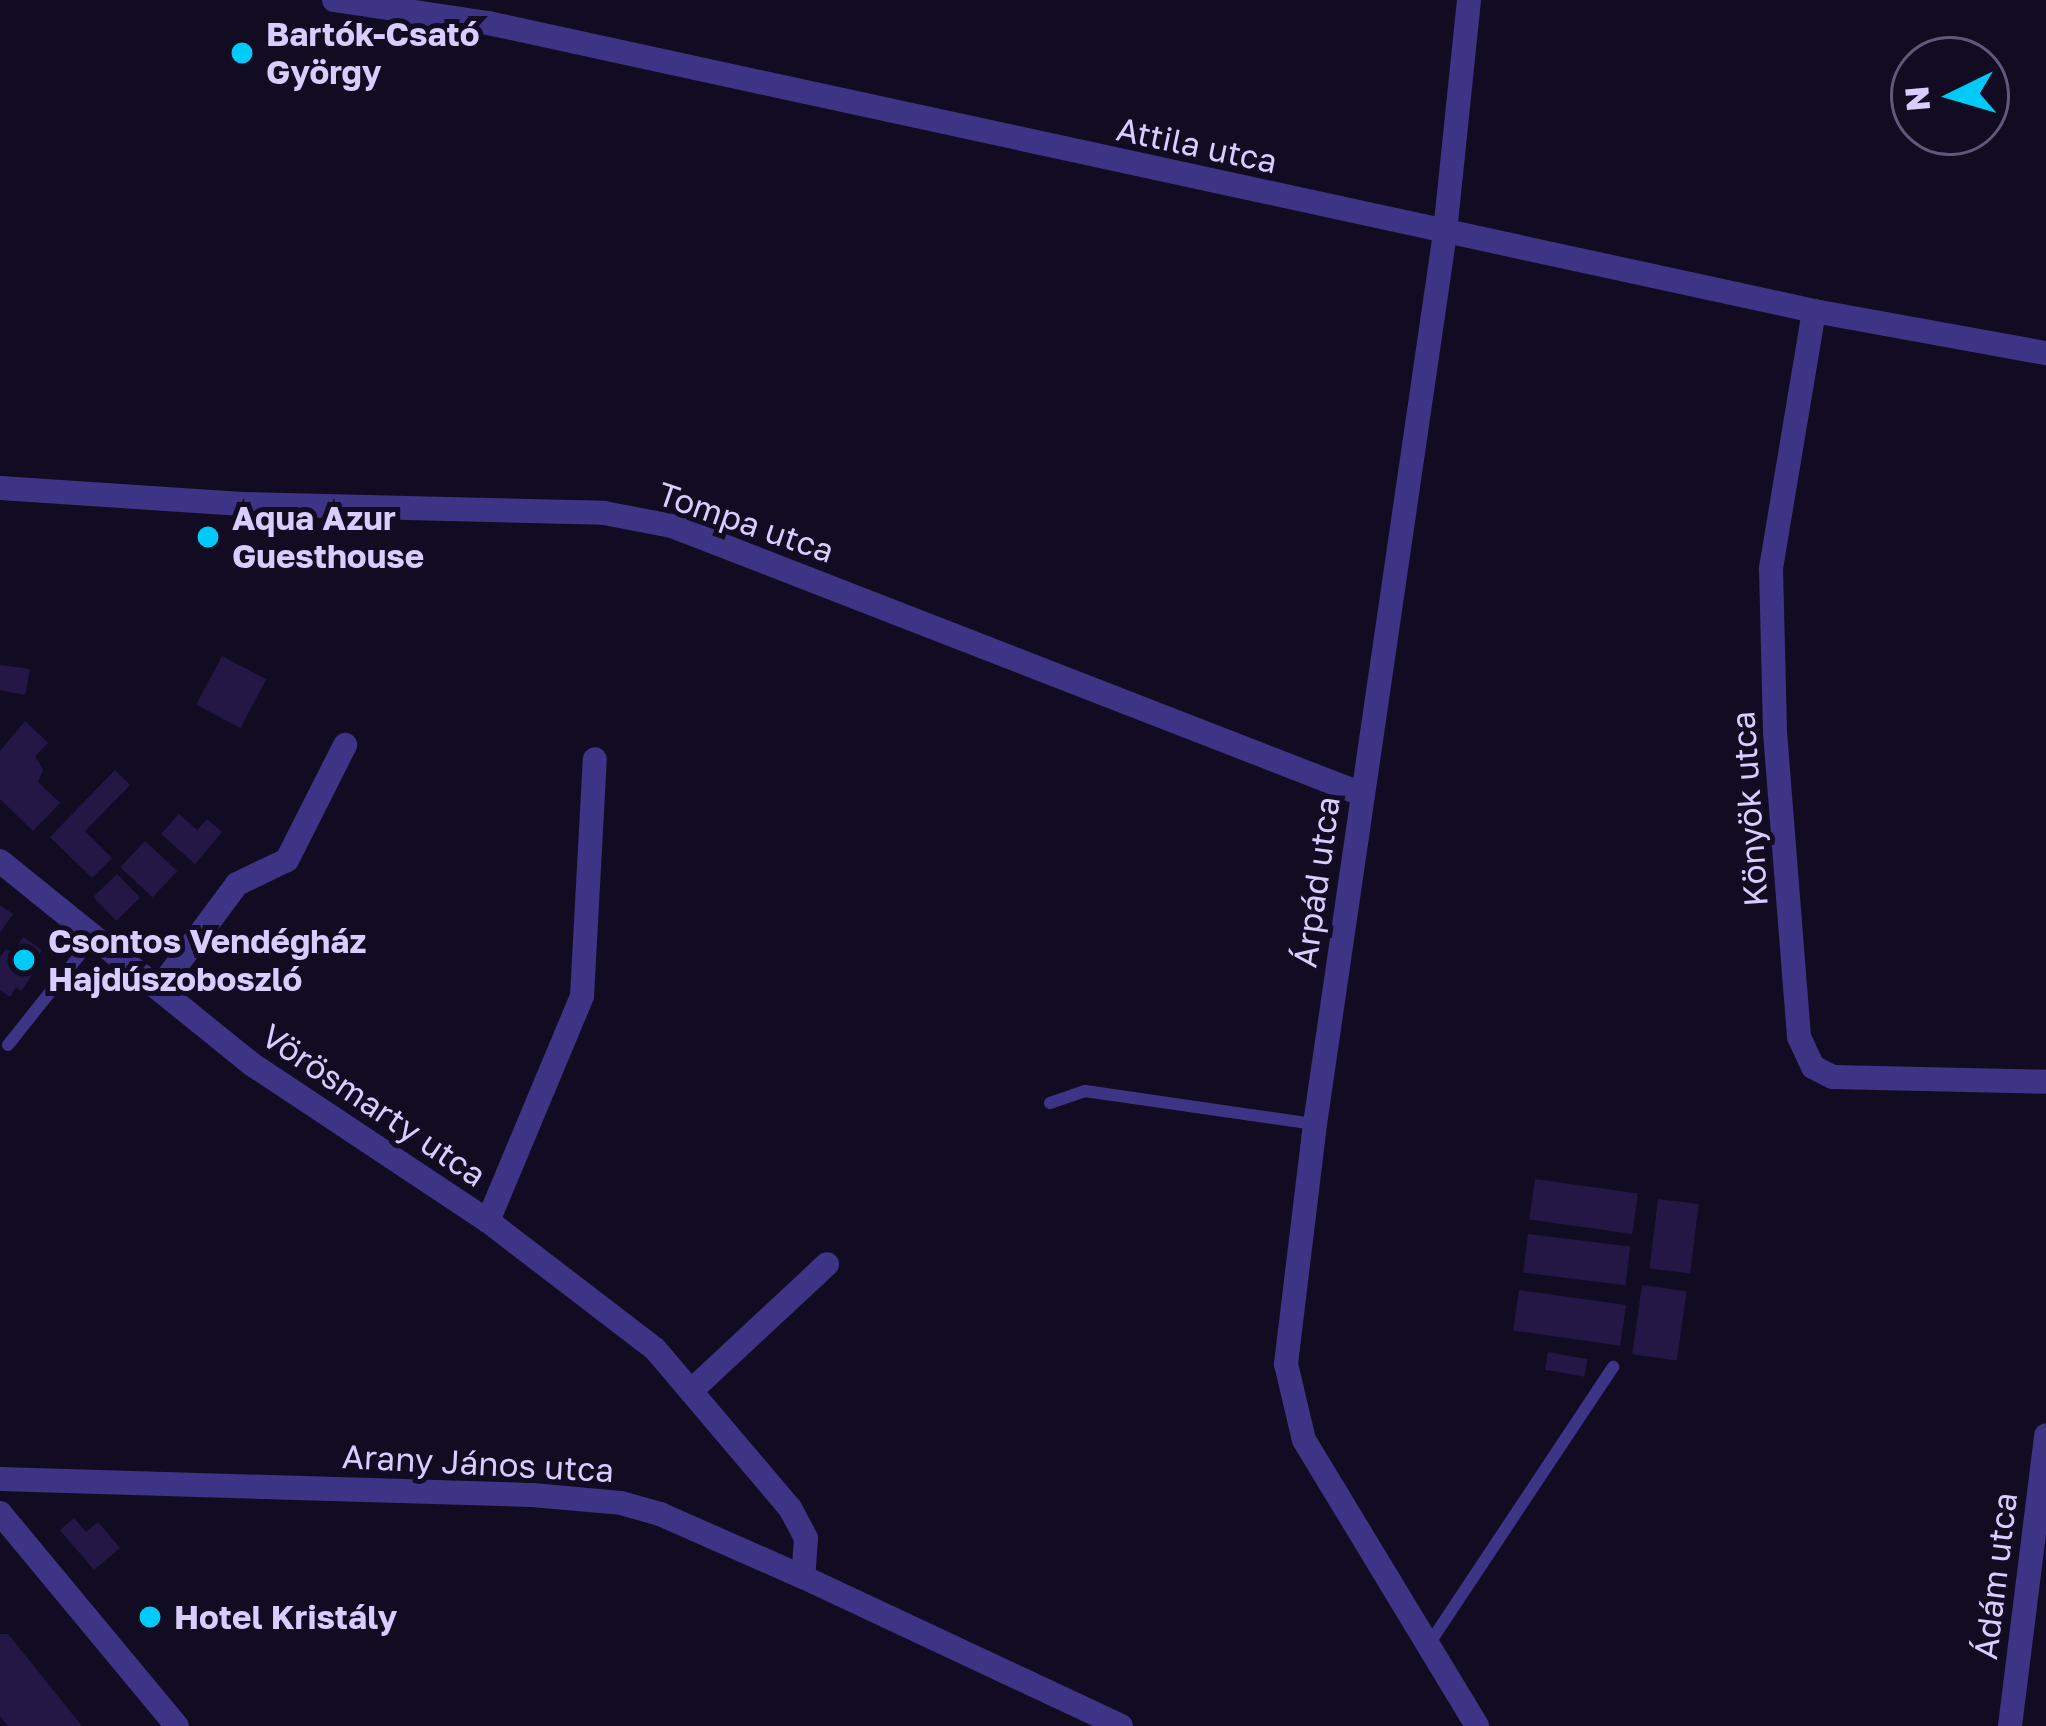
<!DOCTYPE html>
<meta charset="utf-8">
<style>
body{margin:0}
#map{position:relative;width:2046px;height:1726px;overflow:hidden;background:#120c23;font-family:"Golos Text",sans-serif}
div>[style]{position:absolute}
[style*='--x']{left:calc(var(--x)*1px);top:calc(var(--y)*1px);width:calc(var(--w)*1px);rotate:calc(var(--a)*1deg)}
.building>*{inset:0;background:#241745;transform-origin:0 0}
.lane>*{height:12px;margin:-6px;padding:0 6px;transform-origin:6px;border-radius:6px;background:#3e3485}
.street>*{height:24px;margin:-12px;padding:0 12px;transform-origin:12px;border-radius:12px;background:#3e3485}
.dots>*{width:33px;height:33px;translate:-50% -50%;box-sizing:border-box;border:6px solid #120c23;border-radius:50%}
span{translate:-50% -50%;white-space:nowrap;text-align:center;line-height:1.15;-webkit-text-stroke:10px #120c23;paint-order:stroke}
.poi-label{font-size:33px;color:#d7cdff;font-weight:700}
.left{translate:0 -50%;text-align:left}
.street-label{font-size:33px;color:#d7cdff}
.north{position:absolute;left:1890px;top:36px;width:120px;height:120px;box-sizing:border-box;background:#120c23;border:3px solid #61597b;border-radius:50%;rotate:265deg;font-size:33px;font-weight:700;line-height:48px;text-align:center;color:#d7cdff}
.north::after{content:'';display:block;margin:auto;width:42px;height:54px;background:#00caf8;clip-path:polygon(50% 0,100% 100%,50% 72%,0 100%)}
</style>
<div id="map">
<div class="building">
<i style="left:222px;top:656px;width:50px;height:55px;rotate:28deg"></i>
<i style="clip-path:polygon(0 665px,30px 669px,25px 695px,0 690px)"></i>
<i style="clip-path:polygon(25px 721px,48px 743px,35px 756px,43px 770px,38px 782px,60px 803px,33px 831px,0 799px,0 751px)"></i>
<i style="clip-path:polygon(115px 770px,130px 785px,85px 831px,112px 858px,92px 878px,50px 837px)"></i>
<i style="clip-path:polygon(179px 814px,197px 830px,207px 819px,222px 832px,195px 864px,161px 834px)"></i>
<i style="left:145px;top:841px;width:44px;height:36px;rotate:43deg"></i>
<i style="left:117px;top:874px;width:33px;height:33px;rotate:46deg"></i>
<i style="clip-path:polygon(0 905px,13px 914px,0 933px)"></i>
<i style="clip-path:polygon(23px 937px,42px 950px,35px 960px,40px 964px,21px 991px,16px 987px,10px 997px,0 990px,0 957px,6px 949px,12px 953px)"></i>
<i style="left:1535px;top:1179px;width:104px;height:41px;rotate:8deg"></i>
<i style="left:1658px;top:1199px;width:41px;height:70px;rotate:7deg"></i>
<i style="left:1528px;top:1234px;width:103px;height:39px;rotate:7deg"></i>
<i style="left:1642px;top:1285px;width:45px;height:70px;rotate:8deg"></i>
<i style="left:1519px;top:1290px;width:108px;height:41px;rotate:8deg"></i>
<i style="left:1548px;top:1352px;width:40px;height:18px;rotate:10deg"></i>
<i style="clip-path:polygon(74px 1518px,86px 1532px,98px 1522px,120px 1548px,94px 1570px,60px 1530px)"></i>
<i style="clip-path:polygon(0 1634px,8px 1634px,82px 1726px,8px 1726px,0 1716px)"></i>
</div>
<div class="lane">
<i style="--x:8;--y:1045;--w:138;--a:-51.5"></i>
<i style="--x:1050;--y:1103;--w:37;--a:-19"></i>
<i style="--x:1085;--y:1091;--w:232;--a:8.2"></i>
<i style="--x:1429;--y:1644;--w:333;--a:-56.4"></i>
</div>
<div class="street">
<i style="--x:334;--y:0;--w:156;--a:8.5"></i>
<i style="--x:488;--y:23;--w:1357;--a:12.25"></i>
<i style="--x:1814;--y:311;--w:236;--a:10.3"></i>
<i style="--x:1469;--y:0;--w:234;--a:95.9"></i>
<i style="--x:1445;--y:233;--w:900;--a:98.3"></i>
<i style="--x:1315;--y:1124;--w:242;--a:96.9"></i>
<i style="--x:1286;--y:1364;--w:78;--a:76.7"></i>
<i style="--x:1304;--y:1440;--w:334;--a:58.8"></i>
<i style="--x:1814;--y:311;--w:261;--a:99.5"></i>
<i style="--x:1771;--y:568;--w:164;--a:88.6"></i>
<i style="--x:1775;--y:732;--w:306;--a:85.5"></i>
<i style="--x:1799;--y:1037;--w:33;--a:65"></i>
<i style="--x:1813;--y:1067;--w:22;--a:27"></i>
<i style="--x:1833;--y:1077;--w:213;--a:1.3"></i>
<i style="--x:0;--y:488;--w:242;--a:3.8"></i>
<i style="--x:241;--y:504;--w:363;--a:1.4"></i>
<i style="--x:604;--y:513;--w:69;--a:10.8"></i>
<i style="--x:672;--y:526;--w:740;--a:21.23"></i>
<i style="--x:0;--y:861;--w:325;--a:38.9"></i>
<i style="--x:253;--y:1065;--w:282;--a:33.6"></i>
<i style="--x:488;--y:1221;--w:210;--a:37.5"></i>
<i style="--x:655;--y:1349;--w:209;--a:49.7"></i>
<i style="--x:790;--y:1508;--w:34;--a:62"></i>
<i style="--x:806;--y:1538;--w:39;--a:94"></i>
<i style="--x:159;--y:989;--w:131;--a:-53.4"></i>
<i style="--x:237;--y:884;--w:55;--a:-25.6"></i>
<i style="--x:287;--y:860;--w:129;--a:-63.2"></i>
<i style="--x:488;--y:1221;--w:244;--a:-67.3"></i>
<i style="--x:582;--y:996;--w:237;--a:-86.9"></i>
<i style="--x:691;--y:1391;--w:186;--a:-43"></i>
<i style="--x:0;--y:1479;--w:532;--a:1.72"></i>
<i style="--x:532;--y:1495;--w:89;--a:5.1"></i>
<i style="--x:621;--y:1503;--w:41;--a:15.8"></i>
<i style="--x:660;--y:1514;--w:156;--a:23.8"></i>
<i style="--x:803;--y:1577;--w:351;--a:25.1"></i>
<i style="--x:0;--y:1513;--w:277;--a:50.3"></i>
<i style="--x:2010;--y:1726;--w:293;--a:-82.9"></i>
</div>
<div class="dots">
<i style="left:242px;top:53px;background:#00caf8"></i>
<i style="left:208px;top:537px;background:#00caf8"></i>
<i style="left:24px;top:960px;background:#00caf8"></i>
<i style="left:150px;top:1617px;background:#00caf8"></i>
</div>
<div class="poi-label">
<span class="left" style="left:266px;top:53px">Bartók-Csató<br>György</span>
<span class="left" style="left:232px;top:537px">Aqua Azur<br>Guesthouse</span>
<span class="left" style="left:48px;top:960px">Csontos Vendégház<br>Hajdúszoboszló</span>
<span class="left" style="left:174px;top:1617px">Hotel Kristály</span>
</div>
<div class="street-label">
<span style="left:1197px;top:145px;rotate:12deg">Attila utca</span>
<span style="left:746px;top:522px;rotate:19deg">Tompa utca</span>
<span style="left:1749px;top:809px;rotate:-94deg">Könyök utca</span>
<span style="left:1316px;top:882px;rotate:-82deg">Árpád utca</span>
<span style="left:374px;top:1105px;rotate:34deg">Vörösmarty utca</span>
<span style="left:478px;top:1463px;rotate:3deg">Arany János utca</span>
<span style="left:1995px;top:1576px;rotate:-83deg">Ádám utca</span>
</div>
<div class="north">N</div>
</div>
